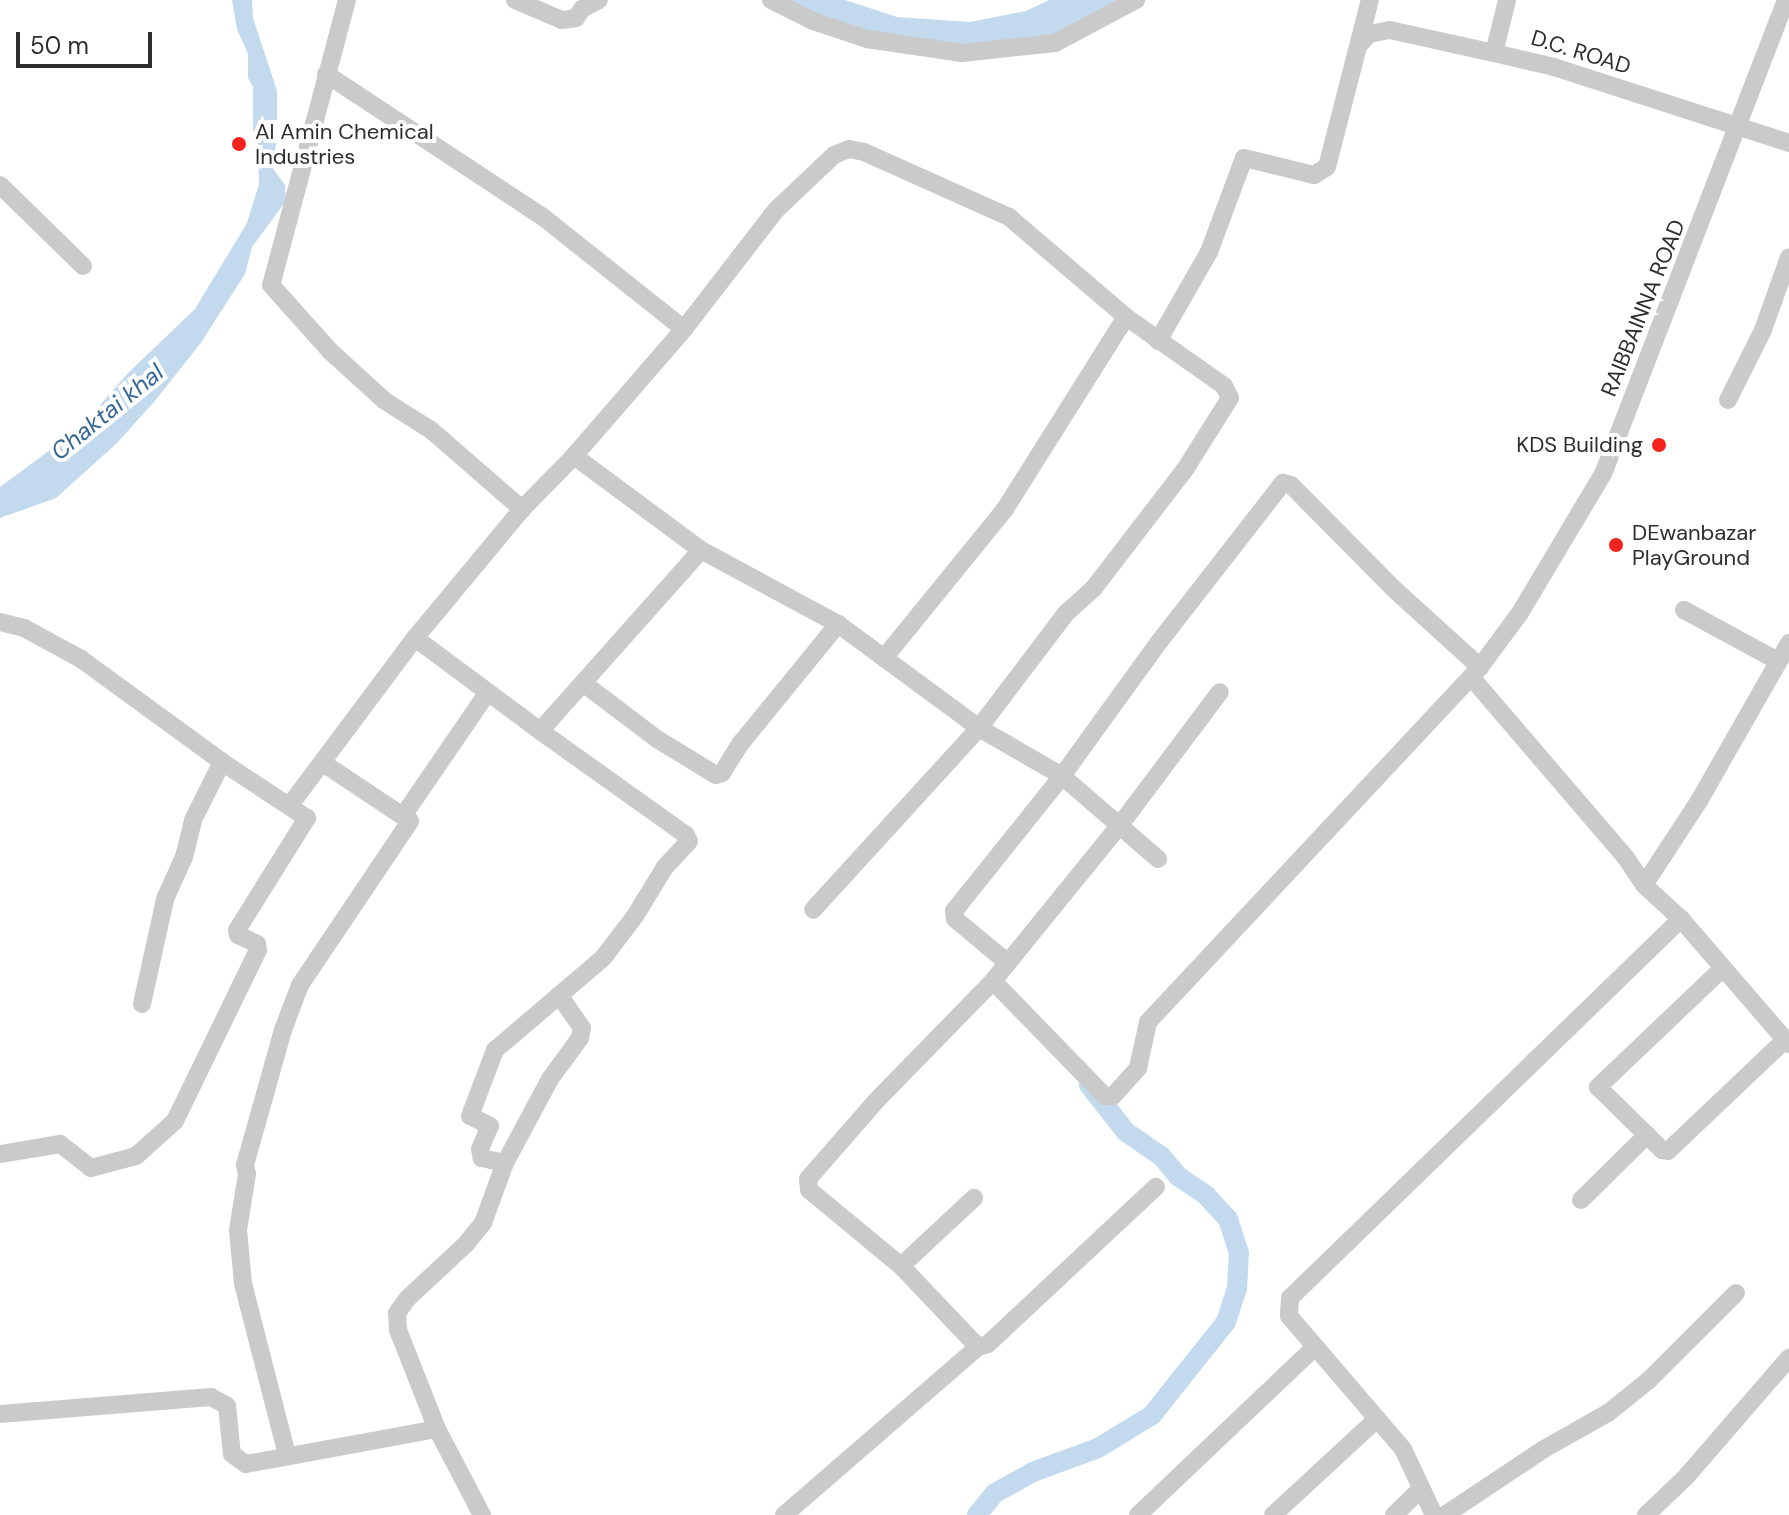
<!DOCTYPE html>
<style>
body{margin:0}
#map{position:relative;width:1789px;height:1515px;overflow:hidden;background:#fff;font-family:"DM Sans",sans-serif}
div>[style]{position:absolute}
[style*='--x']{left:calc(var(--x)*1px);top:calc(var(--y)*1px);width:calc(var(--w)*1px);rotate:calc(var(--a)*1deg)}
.water>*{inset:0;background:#c3d9ee}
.canal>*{height:20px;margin:-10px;padding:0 10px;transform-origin:10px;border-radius:10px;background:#c3d9ee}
.minor>*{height:18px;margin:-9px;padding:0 9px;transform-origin:9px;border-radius:9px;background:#cacaca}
.dots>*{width:22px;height:22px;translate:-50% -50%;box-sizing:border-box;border:4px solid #fff;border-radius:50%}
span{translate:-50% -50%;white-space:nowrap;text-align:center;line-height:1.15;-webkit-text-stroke:8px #fff;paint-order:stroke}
.street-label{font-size:22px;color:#2d2d2d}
.poi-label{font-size:22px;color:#2d2d2d}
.left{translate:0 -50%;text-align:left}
.right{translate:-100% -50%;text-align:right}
.water-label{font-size:24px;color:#346696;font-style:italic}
.scale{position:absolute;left:16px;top:32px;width:136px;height:36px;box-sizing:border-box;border:4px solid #2d2d2d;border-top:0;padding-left:10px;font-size:24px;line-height:28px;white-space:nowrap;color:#2d2d2d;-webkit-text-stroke:6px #fff;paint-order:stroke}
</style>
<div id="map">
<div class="water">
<i style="clip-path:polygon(232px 0,252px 0,253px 18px,277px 91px,277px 139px,272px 167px,285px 185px,286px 201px,252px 247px,245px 274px,200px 344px,154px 402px,117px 443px,56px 498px,0 518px,0 487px,81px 427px,128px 373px,195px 309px,247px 223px,259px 184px,258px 143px,253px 130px,253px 87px,248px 78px,248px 54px,237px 29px)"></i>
<i style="clip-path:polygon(785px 0,845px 0,897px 17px,970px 22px,1026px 11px,1049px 0,1126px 0,1056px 37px,979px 49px,871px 36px)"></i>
</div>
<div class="canal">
<i style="--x:977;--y:1515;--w:28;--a:-51"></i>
<i style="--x:995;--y:1493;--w:43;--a:-28.9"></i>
<i style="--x:1033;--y:1472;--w:69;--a:-20.3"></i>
<i style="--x:1098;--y:1448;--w:63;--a:-31.4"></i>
<i style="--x:1152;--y:1415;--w:119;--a:-51.5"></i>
<i style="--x:1226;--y:1322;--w:35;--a:-72"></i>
<i style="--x:1237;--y:1289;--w:36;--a:-87"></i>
<i style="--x:1239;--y:1253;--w:36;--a:-108"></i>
<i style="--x:1228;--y:1219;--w:33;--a:-133"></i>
<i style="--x:1206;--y:1195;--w:34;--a:-146"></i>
<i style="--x:1178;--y:1176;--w:26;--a:-130"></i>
<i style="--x:1161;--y:1156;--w:42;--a:-145.6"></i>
<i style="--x:1126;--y:1132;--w:60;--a:-128.2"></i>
</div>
<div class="minor">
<i style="--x:347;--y:0;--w:295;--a:104.9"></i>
<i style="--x:271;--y:285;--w:89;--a:48.2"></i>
<i style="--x:330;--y:351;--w:74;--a:42.3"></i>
<i style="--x:385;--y:401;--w:54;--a:32.2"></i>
<i style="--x:431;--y:430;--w:121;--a:41"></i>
<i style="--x:515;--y:0;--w:51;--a:23.1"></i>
<i style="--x:562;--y:20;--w:14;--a:-8"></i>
<i style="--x:576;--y:18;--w:11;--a:-56"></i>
<i style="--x:582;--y:9;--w:19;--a:-28"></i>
<i style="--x:771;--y:0;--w:47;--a:26.6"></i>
<i style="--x:813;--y:21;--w:57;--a:18.4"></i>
<i style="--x:867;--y:39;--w:96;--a:8.4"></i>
<i style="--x:962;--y:53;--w:94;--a:-6.1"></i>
<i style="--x:1055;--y:43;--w:92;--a:-28"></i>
<i style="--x:1360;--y:44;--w:13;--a:-48"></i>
<i style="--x:1369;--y:34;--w:21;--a:-11"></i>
<i style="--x:1390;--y:30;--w:107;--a:12.5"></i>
<i style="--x:1494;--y:53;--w:62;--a:13.1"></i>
<i style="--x:1554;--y:67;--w:247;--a:17.9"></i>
<i style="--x:1494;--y:53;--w:55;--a:-76.2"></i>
<i style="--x:326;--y:74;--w:260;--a:33.4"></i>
<i style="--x:543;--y:217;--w:180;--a:38.5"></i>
<i style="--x:0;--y:185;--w:116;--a:44.3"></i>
<i style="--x:1158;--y:341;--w:103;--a:-60.2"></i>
<i style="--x:1209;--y:252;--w:100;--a:-69.6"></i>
<i style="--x:1244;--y:158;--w:72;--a:13.7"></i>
<i style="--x:1314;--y:175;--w:15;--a:-32"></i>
<i style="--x:1327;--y:167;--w:172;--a:-75.6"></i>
<i style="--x:1728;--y:400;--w:78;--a:-63.4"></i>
<i style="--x:1763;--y:330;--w:77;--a:-70.4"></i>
<i style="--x:574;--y:456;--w:158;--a:36.5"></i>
<i style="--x:1684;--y:610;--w:107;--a:28.5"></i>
<i style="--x:0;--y:622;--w:25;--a:14"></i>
<i style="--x:24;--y:628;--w:65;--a:28.5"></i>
<i style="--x:81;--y:659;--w:175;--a:36.1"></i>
<i style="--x:222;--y:762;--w:102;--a:33.4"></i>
<i style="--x:307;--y:818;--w:132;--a:122"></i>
<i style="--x:237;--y:930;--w:5;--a:79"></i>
<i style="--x:238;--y:935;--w:21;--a:25"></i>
<i style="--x:257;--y:944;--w:6;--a:81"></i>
<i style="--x:258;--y:950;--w:190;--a:115.9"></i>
<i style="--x:175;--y:1121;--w:52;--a:138.1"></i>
<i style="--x:136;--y:1156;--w:47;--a:165.1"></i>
<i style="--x:91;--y:1168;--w:39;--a:-142"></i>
<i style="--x:60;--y:1144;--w:61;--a:170.5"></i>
<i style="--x:415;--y:638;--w:156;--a:36.6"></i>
<i style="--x:540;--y:731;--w:242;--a:-48.3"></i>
<i style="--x:701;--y:550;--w:156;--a:28.4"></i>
<i style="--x:838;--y:624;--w:175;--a:36.4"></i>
<i style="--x:979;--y:728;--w:96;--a:30"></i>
<i style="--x:1062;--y:776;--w:127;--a:40.8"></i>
<i style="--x:884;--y:658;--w:192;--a:-50.9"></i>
<i style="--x:1005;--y:509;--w:227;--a:-57.8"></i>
<i style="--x:1471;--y:677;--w:238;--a:49.4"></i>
<i style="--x:1626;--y:858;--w:32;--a:56"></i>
<i style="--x:1644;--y:885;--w:50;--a:42.6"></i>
<i style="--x:1681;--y:919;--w:165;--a:49.2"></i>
<i style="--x:583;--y:683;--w:93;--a:37.1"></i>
<i style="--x:657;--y:739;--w:69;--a:31.4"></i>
<i style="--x:716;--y:775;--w:6;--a:-18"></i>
<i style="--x:722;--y:773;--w:36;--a:-58"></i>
<i style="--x:741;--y:743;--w:154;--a:-50.8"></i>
<i style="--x:290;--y:805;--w:209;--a:-53.2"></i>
<i style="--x:415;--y:638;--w:168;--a:-50.3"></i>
<i style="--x:522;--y:509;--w:74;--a:-45.5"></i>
<i style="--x:574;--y:456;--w:168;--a:-49.1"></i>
<i style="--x:684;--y:329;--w:150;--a:-52.3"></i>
<i style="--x:776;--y:210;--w:80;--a:-43.5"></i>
<i style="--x:834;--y:155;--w:16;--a:-22"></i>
<i style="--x:849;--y:149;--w:15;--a:11"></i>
<i style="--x:864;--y:152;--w:159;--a:24.1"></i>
<i style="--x:1009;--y:217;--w:154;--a:40.5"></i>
<i style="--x:1126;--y:317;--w:120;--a:35.1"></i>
<i style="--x:1224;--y:386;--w:13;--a:63"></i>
<i style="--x:1230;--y:398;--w:83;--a:122.2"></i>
<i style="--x:1186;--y:468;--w:151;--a:127.5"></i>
<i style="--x:1094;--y:588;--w:36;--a:138"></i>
<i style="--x:1067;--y:612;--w:146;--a:127.2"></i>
<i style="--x:979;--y:728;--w:246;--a:132.4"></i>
<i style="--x:403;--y:816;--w:150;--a:-55.6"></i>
<i style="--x:1644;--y:885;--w:100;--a:-56.8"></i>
<i style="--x:1699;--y:801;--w:182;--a:-60.3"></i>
<i style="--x:1008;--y:963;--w:69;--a:-140.3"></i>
<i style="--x:955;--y:919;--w:8;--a:-97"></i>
<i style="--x:954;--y:911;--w:173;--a:-51.3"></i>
<i style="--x:1062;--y:776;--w:165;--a:-54.1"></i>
<i style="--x:1159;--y:642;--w:202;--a:-52.1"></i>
<i style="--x:1283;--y:483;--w:8;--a:14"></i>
<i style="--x:1291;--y:485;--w:148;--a:45.3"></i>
<i style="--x:1395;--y:590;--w:115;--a:42.2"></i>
<i style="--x:1723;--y:968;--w:173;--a:136.4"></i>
<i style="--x:1598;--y:1087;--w:90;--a:44.5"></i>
<i style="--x:1662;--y:1150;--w:6;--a:9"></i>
<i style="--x:1668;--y:1151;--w:161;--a:-43.5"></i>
<i style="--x:993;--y:981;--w:161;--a:45.8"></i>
<i style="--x:1105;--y:1096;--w:8;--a:0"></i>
<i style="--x:1113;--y:1096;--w:38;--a:-48"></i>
<i style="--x:1138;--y:1068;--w:47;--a:-77.7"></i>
<i style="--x:1148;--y:1022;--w:486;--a:-46.9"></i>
<i style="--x:1480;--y:667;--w:67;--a:-53.5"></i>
<i style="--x:1520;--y:613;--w:162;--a:-59.2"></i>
<i style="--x:1603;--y:474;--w:508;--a:-68.89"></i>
<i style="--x:142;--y:1004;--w:107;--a:-77.6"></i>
<i style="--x:165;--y:899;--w:46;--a:-65.7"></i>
<i style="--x:184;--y:857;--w:38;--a:-76"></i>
<i style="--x:193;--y:820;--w:65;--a:-63.4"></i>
<i style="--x:505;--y:1163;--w:24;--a:-168"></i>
<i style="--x:482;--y:1158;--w:9;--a:-103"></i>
<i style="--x:480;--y:1149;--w:25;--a:-67"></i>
<i style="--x:490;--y:1126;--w:22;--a:-153"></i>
<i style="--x:470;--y:1116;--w:71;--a:-69.3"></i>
<i style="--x:495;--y:1050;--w:142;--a:-40.4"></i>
<i style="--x:603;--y:958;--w:53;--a:-52.7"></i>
<i style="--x:635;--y:916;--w:57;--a:-58.5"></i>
<i style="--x:665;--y:867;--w:35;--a:-47"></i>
<i style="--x:689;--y:841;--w:7;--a:-117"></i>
<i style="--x:686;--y:835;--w:179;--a:-144.5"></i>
<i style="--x:1581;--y:1200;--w:93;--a:-44.6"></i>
<i style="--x:901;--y:1266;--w:100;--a:-43"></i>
<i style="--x:978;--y:1347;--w:10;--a:-17"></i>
<i style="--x:988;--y:1344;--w:230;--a:-43.1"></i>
<i style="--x:0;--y:1414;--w:212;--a:-4.6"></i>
<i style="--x:211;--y:1397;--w:18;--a:29"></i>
<i style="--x:227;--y:1406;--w:48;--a:84.1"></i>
<i style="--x:232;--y:1454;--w:17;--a:36"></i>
<i style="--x:246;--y:1464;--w:194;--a:-10.4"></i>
<i style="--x:437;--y:1429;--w:97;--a:62.4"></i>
<i style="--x:437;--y:1429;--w:106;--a:-111.5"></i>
<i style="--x:398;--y:1330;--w:17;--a:-93"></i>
<i style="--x:397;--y:1313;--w:17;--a:-54"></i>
<i style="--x:407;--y:1299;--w:81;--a:-43"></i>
<i style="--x:466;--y:1244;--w:27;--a:-51"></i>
<i style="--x:483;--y:1223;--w:64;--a:-69.9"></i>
<i style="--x:505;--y:1163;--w:95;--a:-61.8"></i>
<i style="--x:550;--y:1079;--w:51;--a:-53.8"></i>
<i style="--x:580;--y:1038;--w:10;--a:-79"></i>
<i style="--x:582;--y:1028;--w:40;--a:-124.9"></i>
<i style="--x:287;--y:1455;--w:177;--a:-104.4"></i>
<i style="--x:243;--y:1284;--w:54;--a:-95.3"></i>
<i style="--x:238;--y:1230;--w:57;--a:-80.9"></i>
<i style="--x:247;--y:1174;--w:9;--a:-103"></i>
<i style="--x:245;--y:1165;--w:140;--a:-74.3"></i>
<i style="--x:283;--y:1030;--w:48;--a:-69.3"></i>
<i style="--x:300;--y:985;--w:197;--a:-56.1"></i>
<i style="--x:410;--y:821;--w:105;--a:-146.3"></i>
<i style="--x:784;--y:1515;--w:257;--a:-40.9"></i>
<i style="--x:978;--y:1347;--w:112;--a:-133.5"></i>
<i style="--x:901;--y:1266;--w:119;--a:-140.4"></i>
<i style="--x:809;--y:1190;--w:11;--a:-95"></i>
<i style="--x:808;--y:1179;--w:103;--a:-48.9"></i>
<i style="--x:876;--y:1101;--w:168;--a:-45.7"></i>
<i style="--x:993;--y:981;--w:201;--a:-50.9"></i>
<i style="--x:1120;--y:825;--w:166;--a:-53.1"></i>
<i style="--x:1138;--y:1515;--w:243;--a:-43.5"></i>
<i style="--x:1273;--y:1515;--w:142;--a:-42.7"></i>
<i style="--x:1394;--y:1515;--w:37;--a:-44"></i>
<i style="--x:1434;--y:1515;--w:73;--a:-115.2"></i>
<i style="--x:1403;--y:1449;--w:175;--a:-130.6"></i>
<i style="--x:1289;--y:1316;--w:18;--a:-87"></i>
<i style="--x:1290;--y:1298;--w:545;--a:-44.11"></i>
<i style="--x:1445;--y:1515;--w:119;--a:-33.7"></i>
<i style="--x:1544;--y:1449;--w:73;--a:-29.4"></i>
<i style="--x:1608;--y:1413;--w:53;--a:-38.8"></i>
<i style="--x:1649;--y:1380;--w:123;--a:-45"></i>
<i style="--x:1646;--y:1515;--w:54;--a:-43.5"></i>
<i style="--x:1685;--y:1478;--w:159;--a:-49.1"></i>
</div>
<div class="dots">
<i style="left:239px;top:144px;background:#f5231e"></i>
<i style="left:1659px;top:445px;background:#f5231e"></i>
<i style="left:1616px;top:545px;background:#f5231e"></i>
</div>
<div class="street-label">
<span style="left:1581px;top:52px;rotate:17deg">D.C. ROAD</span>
<span style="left:1643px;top:308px;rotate:-68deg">RAIBBAINNA ROAD</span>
</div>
<div class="poi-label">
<span class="left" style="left:255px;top:144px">Al Amin Chemical<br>Industries</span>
<span class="right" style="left:1643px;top:445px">KDS Building</span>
<span class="left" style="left:1632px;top:545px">DEwanbazar<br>PlayGround</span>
</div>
<div class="water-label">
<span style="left:107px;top:412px;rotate:-39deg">Chaktai khal</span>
</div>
<div class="scale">50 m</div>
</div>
